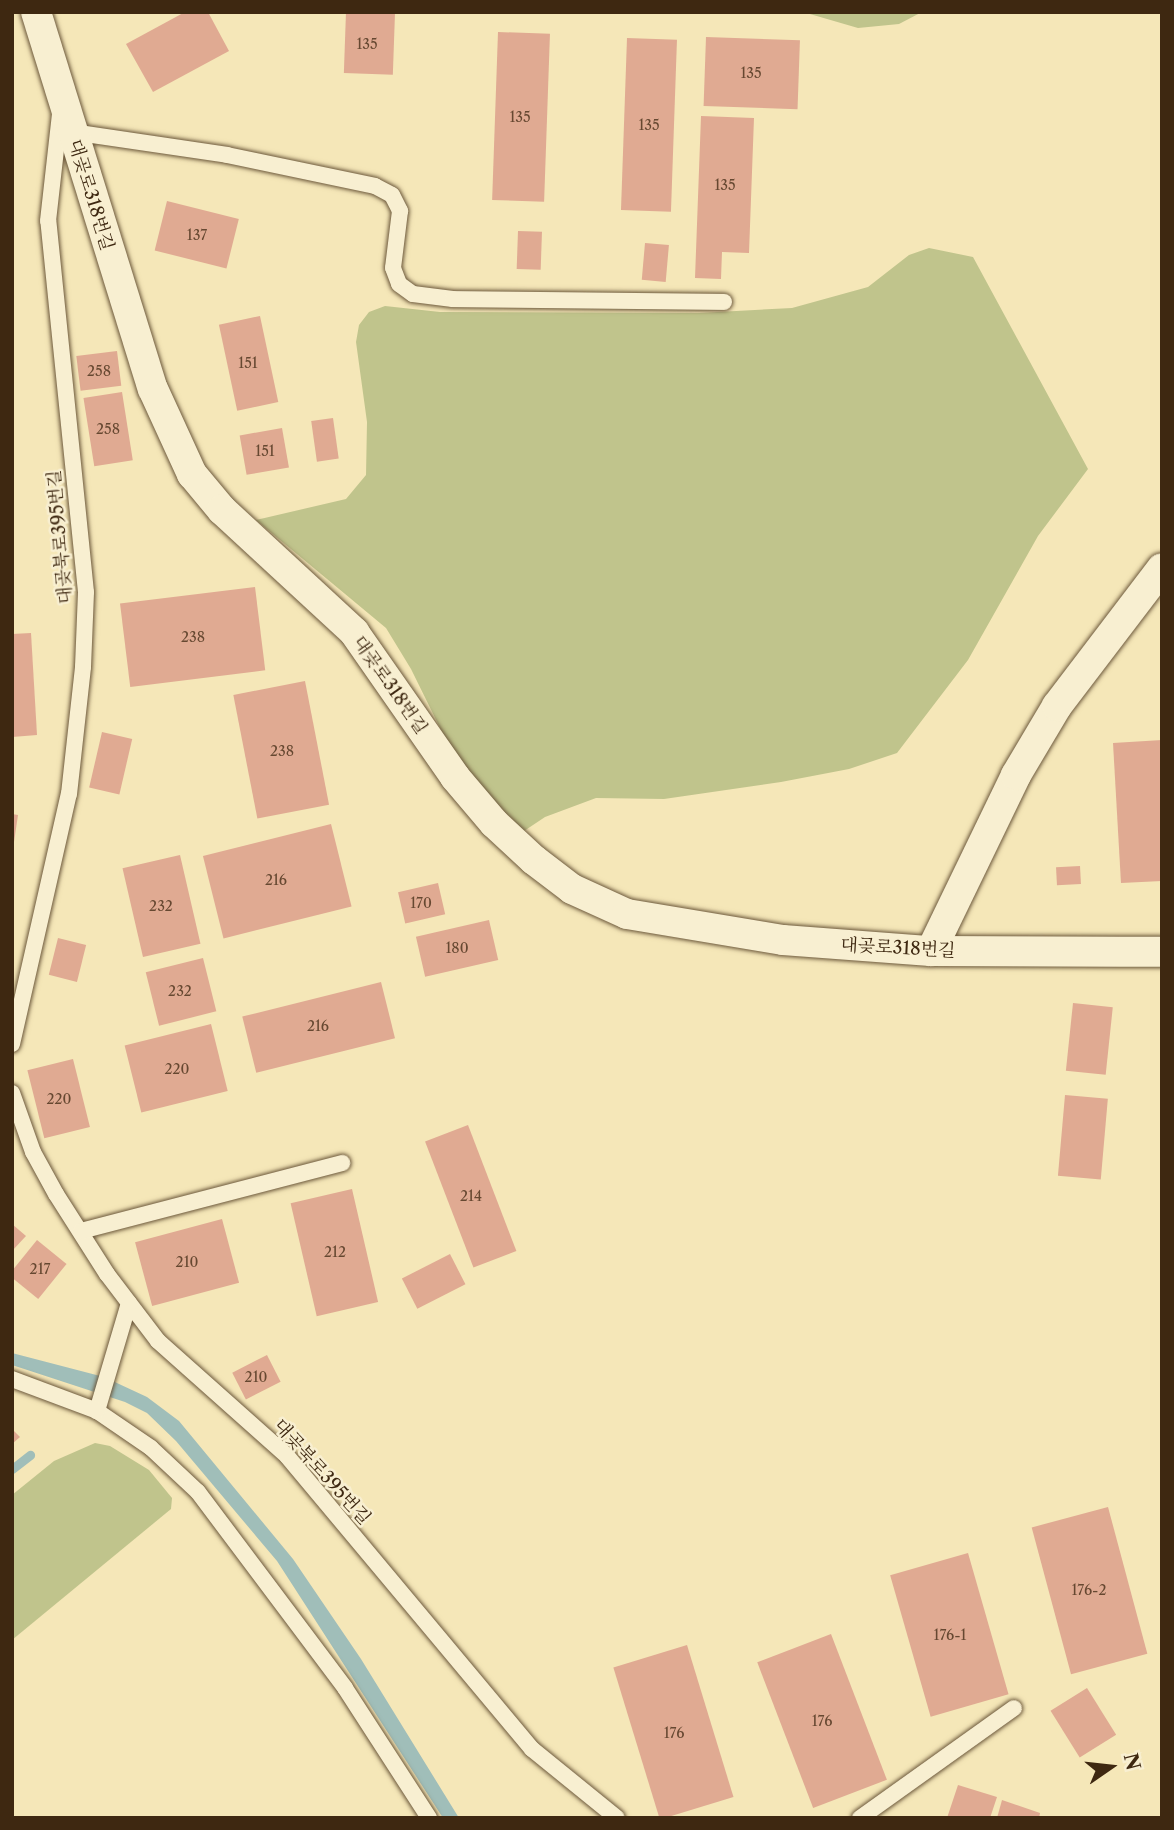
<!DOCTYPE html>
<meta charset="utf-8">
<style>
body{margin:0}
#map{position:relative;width:1174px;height:1830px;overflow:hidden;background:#f5e7b8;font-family:"Libre Caslon Text","Noto Serif KR",serif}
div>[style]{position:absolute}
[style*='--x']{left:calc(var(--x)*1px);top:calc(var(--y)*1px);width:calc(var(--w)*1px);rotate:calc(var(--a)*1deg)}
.green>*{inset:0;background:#c0c48c}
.water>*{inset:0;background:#a0beb9}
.stream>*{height:9px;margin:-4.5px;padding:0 4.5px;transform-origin:4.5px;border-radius:4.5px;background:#a0beb9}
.building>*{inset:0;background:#e0aa92;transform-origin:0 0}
.roads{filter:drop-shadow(0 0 2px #6c583b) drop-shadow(0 0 2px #6c583b)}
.service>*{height:16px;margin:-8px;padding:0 8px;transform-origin:8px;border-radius:8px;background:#f8efd1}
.minor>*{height:30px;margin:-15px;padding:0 15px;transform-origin:15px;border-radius:15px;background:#f8efd1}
span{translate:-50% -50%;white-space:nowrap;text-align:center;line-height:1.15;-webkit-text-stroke:5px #f8efd1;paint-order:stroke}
.number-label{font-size:14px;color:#664831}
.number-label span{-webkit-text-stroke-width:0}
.street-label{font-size:18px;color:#3e2811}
.frame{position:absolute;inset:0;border:14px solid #3e2811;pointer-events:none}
.north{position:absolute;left:1076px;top:1732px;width:70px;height:70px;-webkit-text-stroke:5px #f8efd1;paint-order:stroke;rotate:76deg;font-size:19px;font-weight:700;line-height:28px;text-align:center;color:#3e2811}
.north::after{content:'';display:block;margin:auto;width:24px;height:32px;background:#3e2811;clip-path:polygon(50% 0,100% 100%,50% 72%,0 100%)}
</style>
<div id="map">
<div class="green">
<i style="clip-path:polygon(803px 12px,922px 12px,899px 24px,858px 28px)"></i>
<i style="clip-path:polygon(929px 248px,973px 257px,1088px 469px,1038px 536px,968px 660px,897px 753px,849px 769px,781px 782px,664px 799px,596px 798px,545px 817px,524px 831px,475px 782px,445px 738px,411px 669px,386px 628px,256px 520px,346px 499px,366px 475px,367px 422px,356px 342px,359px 325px,369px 312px,385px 306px,440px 312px,699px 313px,792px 308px,868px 287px,909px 255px)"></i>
<i style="clip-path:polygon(95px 1443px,110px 1446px,149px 1470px,172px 1498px,171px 1509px,12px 1640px,12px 1495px,54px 1461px)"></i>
</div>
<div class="water">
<i style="clip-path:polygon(12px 1353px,104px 1377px,147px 1397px,179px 1421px,293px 1559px,361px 1659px,459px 1818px,443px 1818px,277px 1561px,176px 1441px,147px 1413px,125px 1402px,12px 1365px)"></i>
</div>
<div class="stream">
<i style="--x:12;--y:1469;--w:23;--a:-38"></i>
</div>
<div class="building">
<i style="clip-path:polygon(185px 12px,208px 12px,229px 51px,153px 92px,126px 44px)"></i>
<i style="left:346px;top:12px;width:49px;height:61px;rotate:2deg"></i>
<i style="left:498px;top:32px;width:52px;height:168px;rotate:2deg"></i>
<i style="left:706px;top:37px;width:94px;height:69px;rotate:2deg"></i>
<i style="left:627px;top:38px;width:50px;height:172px;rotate:2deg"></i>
<i style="clip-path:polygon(701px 116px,754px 118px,749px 253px,722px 252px,721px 279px,695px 278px)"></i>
<i style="left:167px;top:201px;width:74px;height:51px;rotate:14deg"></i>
<i style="left:518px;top:231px;width:24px;height:38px;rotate:2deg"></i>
<i style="left:645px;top:243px;width:24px;height:37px;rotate:5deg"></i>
<i style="left:260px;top:316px;width:88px;height:42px;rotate:78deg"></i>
<i style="left:117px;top:351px;width:35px;height:41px;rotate:83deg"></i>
<i style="left:122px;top:392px;width:69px;height:39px;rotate:81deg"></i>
<i style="left:333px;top:418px;width:41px;height:22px;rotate:82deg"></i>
<i style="left:282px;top:428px;width:40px;height:43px;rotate:80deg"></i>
<i style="left:255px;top:587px;width:84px;height:136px;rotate:83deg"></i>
<i style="clip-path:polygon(31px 633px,37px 735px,12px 737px,12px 634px)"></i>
<i style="left:305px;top:681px;width:126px;height:73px;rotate:79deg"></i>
<i style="left:102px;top:732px;width:31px;height:57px;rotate:13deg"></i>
<i style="clip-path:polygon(1162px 740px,1162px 881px,1121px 883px,1113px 743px)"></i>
<i style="clip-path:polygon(12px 814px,18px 815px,14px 842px,12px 842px)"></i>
<i style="left:331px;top:824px;width:85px;height:132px;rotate:76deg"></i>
<i style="left:180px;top:855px;width:91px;height:59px;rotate:77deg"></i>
<i style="left:1080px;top:866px;width:18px;height:24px;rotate:87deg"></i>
<i style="left:438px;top:883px;width:32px;height:41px;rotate:77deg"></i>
<i style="left:489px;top:920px;width:41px;height:75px;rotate:77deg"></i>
<i style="left:58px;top:938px;width:29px;height:38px;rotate:14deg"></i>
<i style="left:203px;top:958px;width:55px;height:59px;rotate:76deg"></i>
<i style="left:381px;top:982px;width:58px;height:143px;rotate:76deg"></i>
<i style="left:1073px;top:1003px;width:40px;height:68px;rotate:6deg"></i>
<i style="left:211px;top:1024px;width:69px;height:89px;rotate:76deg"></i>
<i style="left:73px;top:1059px;width:70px;height:47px;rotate:76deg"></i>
<i style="left:1065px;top:1095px;width:43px;height:81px;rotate:5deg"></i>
<i style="left:468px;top:1125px;width:135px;height:46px;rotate:69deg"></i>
<i style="left:352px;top:1189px;width:116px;height:63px;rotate:77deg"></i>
<i style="left:222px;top:1219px;width:66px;height:90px;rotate:75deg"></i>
<i style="clip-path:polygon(12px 1224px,26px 1236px,12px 1251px)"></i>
<i style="left:37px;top:1240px;width:38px;height:45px;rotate:39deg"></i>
<i style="left:450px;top:1254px;width:34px;height:54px;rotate:63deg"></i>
<i style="left:267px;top:1355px;width:30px;height:39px;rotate:63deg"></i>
<i style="clip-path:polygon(12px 1429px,20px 1437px,12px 1444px)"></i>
<i style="left:1108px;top:1507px;width:152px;height:79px;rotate:75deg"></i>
<i style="left:968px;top:1553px;width:147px;height:81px;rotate:74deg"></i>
<i style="left:831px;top:1634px;width:156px;height:79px;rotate:69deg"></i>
<i style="left:687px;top:1645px;width:159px;height:77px;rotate:73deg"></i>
<i style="left:1087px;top:1688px;width:55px;height:43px;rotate:58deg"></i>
<i style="clip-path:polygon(958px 1785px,997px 1797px,990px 1818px,947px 1818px)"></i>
<i style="clip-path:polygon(1002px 1800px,1040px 1813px,1039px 1818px,997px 1818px)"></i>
</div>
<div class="roads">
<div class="service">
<i style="--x:72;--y:132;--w:157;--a:8.4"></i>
<i style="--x:227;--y:155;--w:151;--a:11.8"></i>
<i style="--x:375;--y:186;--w:19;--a:28"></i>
<i style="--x:392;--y:195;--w:18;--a:63"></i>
<i style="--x:400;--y:211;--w:57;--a:97"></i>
<i style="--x:393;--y:268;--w:17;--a:69"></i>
<i style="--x:399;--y:284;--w:17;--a:36"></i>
<i style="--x:413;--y:294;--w:40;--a:7.1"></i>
<i style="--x:453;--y:299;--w:271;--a:0.6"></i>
<i style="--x:12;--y:1044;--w:256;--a:-77.2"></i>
<i style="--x:69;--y:794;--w:128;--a:-83.7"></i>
<i style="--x:83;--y:667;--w:75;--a:-87.7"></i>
<i style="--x:86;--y:592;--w:373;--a:-95.8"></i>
<i style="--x:48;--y:221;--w:108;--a:-83.6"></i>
<i style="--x:12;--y:1093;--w:63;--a:70.4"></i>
<i style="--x:33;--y:1152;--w:48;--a:61.3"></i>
<i style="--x:56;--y:1194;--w:95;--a:57.5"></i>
<i style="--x:107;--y:1274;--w:84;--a:52.7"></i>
<i style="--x:158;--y:1341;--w:173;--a:41.7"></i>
<i style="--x:287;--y:1456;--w:382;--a:50.1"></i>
<i style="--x:532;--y:1749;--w:109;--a:39.1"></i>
<i style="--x:81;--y:1231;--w:270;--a:-14.6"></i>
<i style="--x:129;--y:1303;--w:113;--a:106.5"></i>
<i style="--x:97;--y:1411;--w:65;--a:34.4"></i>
<i style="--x:151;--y:1448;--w:64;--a:43.1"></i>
<i style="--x:198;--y:1492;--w:245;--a:53.1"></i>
<i style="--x:345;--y:1688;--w:155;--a:57.1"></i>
<i style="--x:12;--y:1379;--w:91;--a:20.6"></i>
<i style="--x:860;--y:1818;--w:189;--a:-35.5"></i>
</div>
<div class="minor">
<i style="--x:36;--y:12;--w:395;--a:72.8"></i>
<i style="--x:153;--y:389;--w:94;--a:65.4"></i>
<i style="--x:192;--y:474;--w:47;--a:50.2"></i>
<i style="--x:222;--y:510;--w:180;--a:42.7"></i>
<i style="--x:354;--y:632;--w:177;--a:55.1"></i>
<i style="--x:455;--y:777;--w:60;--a:49.7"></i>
<i style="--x:494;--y:823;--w:54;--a:42.8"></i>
<i style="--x:534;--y:860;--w:48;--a:37.3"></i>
<i style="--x:572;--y:889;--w:60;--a:24.4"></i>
<i style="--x:627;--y:914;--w:158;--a:9.5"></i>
<i style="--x:783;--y:940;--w:148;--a:4.3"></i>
<i style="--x:931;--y:951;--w:231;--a:0.2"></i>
<i style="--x:931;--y:951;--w:195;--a:-64.2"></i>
<i style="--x:1016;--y:775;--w:80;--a:-59.3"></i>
<i style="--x:1057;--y:706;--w:173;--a:-52.7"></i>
</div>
</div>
<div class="number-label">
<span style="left:367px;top:44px">135</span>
<span style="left:751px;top:73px">135</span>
<span style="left:520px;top:117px">135</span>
<span style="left:649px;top:125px">135</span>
<span style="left:725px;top:185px">135</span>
<span style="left:197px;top:235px">137</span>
<span style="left:248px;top:363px">151</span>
<span style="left:99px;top:371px">258</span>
<span style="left:108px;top:429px">258</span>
<span style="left:265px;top:451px">151</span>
<span style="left:193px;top:637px">238</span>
<span style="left:282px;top:751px">238</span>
<span style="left:276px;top:880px">216</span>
<span style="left:421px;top:903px">170</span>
<span style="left:161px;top:906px">232</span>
<span style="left:457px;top:948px">180</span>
<span style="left:180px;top:991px">232</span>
<span style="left:318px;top:1026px">216</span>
<span style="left:177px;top:1069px">220</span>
<span style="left:59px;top:1099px">220</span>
<span style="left:471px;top:1196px">214</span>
<span style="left:335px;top:1252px">212</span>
<span style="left:187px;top:1262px">210</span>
<span style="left:40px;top:1269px">217</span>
<span style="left:256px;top:1377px">210</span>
<span style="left:1089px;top:1590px">176-2</span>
<span style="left:950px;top:1635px">176-1</span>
<span style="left:822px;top:1721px">176</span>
<span style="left:674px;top:1733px">176</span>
</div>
<div class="street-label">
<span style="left:91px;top:195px;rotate:73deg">대곶로318번길</span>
<span style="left:60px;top:537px;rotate:-95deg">대곶북로395번길</span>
<span style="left:390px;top:685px;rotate:55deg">대곶로318번길</span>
<span style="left:898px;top:948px;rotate:3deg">대곶로318번길</span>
<span style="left:322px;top:1472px;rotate:48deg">대곶북로395번길</span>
</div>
<div class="frame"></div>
<div class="north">N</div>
</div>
